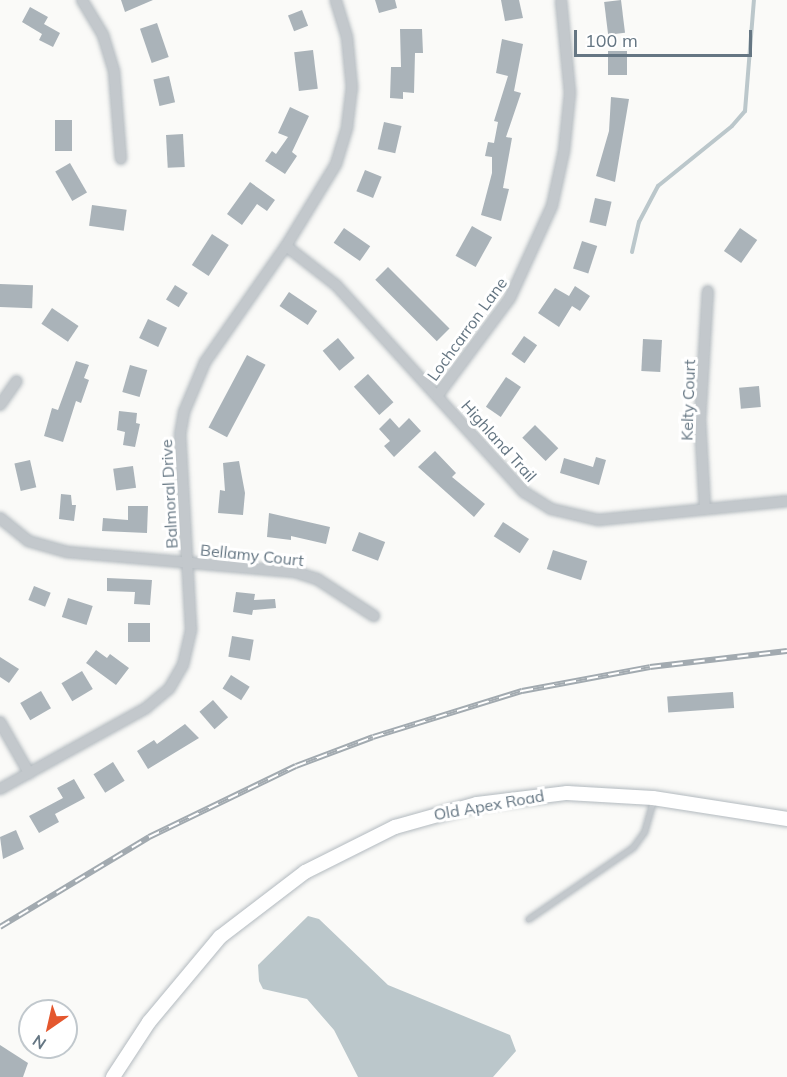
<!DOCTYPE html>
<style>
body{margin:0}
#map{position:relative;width:787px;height:1077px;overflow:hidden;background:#fafaf8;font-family:Mulish,sans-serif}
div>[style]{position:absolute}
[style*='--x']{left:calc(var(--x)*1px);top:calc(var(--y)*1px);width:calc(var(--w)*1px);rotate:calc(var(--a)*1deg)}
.water>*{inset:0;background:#bbc7cb}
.stream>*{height:4px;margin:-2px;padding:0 2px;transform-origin:2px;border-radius:2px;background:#bbc7cb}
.building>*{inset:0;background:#aab3b9;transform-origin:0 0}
.roads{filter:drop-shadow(0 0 2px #b3babf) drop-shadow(0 0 2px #b3babf)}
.lane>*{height:5px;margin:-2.5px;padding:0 2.5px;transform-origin:2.5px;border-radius:2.5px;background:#c3c8cc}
.street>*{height:10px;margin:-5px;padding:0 5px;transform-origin:5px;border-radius:5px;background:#c3c8cc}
.secondary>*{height:14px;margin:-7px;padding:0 7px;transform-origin:7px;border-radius:7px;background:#fff}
.rail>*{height:6px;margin-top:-3px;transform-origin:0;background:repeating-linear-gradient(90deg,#fff 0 11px,#a2aab0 0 22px);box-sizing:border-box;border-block:2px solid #a2aab0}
span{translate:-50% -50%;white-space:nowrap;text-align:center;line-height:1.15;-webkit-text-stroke:6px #fff;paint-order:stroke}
.street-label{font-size:16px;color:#657683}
.north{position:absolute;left:18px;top:999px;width:60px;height:60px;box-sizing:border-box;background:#fff;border:2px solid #c1c8cd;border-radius:50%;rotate:214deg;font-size:16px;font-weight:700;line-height:24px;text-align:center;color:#657683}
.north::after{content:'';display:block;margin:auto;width:21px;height:27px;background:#e4572e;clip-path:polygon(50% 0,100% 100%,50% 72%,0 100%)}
.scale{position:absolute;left:574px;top:30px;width:178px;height:27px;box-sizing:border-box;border:3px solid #657683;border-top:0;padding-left:8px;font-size:18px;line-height:21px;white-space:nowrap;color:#657683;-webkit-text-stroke:4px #fff;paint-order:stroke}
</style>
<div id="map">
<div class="water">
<i style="clip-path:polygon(308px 916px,319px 919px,388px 985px,510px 1035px,516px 1051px,493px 1077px,358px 1077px,334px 1030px,307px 999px,263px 989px,259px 981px,258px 965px)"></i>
</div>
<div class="stream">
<i style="--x:632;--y:252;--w:31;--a:-77"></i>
<i style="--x:639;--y:222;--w:41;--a:-62.2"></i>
<i style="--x:658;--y:186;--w:95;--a:-39"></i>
<i style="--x:732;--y:126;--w:20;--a:-49"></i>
<i style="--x:745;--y:111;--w:111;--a:-85.4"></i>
</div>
<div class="building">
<i style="clip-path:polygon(121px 0,153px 0,125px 12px)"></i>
<i style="clip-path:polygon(375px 0,395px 0,397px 8px,379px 13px)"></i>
<i style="clip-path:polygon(501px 0,519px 0,523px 18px,505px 21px)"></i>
<i style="left:621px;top:0;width:33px;height:17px;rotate:83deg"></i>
<i style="clip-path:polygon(30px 7px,48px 17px,44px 24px,60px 33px,53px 47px,39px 40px,42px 34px,22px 22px)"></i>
<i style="left:302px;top:10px;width:17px;height:15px;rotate:69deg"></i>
<i style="left:157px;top:23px;width:36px;height:18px;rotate:71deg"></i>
<i style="clip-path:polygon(400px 29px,422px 29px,423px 53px,415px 53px,414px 93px,403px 92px,403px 99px,390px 98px,391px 67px,401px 67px)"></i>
<i style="clip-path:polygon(502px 39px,523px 44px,514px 91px,521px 93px,506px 137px,512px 138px,503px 188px,509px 189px,501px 221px,481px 215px,492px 173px,492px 157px,485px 156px,488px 142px,494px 143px,498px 122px,494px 121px,508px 76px,496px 73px)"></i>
<i style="left:313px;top:50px;width:39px;height:19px;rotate:83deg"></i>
<i style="left:608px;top:51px;width:19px;height:24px"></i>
<i style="left:169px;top:76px;width:27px;height:16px;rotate:77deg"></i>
<i style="clip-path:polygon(611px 97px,629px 99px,615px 182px,596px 176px,609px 131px)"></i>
<i style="clip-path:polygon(290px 107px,309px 116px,292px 152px,297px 156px,285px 174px,265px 161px,272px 151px,276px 154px,288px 137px,278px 133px)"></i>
<i style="left:55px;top:120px;width:17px;height:31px"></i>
<i style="left:384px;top:122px;width:18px;height:28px;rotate:13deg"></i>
<i style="left:183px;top:134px;width:33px;height:17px;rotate:87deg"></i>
<i style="left:70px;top:163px;width:34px;height:17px;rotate:60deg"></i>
<i style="left:365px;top:170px;width:18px;height:23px;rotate:22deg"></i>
<i style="clip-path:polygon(250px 182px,275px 200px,267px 211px,257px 204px,242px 225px,227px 214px)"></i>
<i style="left:595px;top:198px;width:17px;height:25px;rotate:13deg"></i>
<i style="left:92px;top:205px;width:35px;height:21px;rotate:8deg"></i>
<i style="left:472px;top:226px;width:23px;height:34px;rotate:29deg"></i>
<i style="left:344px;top:228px;width:32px;height:18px;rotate:35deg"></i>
<i style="left:740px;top:228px;width:21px;height:28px;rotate:35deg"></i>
<i style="left:212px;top:234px;width:20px;height:37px;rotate:33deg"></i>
<i style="left:582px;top:241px;width:16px;height:29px;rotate:18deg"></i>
<i style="left:388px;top:267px;width:87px;height:18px;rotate:45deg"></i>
<i style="left:0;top:284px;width:33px;height:23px;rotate:2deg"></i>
<i style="left:175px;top:285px;width:15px;height:17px;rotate:32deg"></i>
<i style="clip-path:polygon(575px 286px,590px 296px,580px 311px,572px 306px,559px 327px,538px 313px,555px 288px,569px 296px)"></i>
<i style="left:289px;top:292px;width:34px;height:17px;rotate:34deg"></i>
<i style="left:52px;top:308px;width:32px;height:19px;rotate:34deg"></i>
<i style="left:148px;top:319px;width:21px;height:21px;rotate:25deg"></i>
<i style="left:524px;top:336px;width:16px;height:22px;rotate:35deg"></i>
<i style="left:338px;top:338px;width:26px;height:20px;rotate:50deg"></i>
<i style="left:643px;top:339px;width:19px;height:32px;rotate:3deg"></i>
<i style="left:247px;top:355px;width:21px;height:82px;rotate:28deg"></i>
<i style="clip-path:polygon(76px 361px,89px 365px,84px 378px,89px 380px,81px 403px,76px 401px,63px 442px,44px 436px,52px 408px,58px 410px)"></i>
<i style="left:130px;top:365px;width:18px;height:28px;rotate:16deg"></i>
<i style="left:368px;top:374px;width:38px;height:19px;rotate:48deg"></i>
<i style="left:506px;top:377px;width:18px;height:36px;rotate:34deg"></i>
<i style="left:759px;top:386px;width:21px;height:20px;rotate:85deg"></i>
<i style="clip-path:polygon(119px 411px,137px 413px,136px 423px,140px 424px,135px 447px,123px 445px,125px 432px,117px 430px)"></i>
<i style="clip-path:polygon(390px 418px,399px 428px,409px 418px,421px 431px,394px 457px,384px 446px,390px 441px,379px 429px)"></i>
<i style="left:535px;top:425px;width:33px;height:18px;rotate:45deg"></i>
<i style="clip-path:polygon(435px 451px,456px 473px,452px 477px,485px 504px,474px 517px,418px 467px)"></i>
<i style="clip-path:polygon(596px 457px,606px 460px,599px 485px,560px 473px,564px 458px,593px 467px)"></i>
<i style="left:30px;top:460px;width:28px;height:16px;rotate:77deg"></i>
<i style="clip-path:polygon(239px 461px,245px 493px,243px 515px,218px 513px,220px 490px,225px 491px,223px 463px)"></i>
<i style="left:133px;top:466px;width:22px;height:20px;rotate:82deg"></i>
<i style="clip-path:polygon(61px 494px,71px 495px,72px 505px,76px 505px,74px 521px,59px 519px)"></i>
<i style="clip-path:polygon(128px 506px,148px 506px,147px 533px,102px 531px,103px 518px,128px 520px)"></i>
<i style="clip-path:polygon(269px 513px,330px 527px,326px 544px,291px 536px,291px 540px,267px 537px)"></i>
<i style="left:503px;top:522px;width:31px;height:17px;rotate:33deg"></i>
<i style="left:359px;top:532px;width:28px;height:20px;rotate:21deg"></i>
<i style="left:553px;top:550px;width:36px;height:20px;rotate:18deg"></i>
<i style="clip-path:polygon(107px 578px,152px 580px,150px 605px,134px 604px,135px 592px,107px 591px)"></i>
<i style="left:34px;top:586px;width:18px;height:15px;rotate:22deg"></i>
<i style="clip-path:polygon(236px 592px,255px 594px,254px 600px,275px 599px,276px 608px,253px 610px,252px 615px,233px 612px)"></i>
<i style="left:68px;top:598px;width:26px;height:20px;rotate:18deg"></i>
<i style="left:128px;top:623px;width:22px;height:19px"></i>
<i style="left:232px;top:636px;width:22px;height:21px;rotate:10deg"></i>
<i style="clip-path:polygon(96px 650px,107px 658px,110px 654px,129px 668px,116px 685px,86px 663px)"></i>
<i style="clip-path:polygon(0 657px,19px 669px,9px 683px,0 677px)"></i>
<i style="left:82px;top:671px;width:21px;height:24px;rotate:59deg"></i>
<i style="left:231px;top:675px;width:22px;height:16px;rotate:32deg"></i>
<i style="left:41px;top:691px;width:20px;height:24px;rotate:60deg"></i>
<i style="left:733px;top:692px;width:16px;height:66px;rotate:86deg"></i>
<i style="left:213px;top:700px;width:23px;height:18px;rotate:49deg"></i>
<i style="clip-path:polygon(185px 724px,199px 738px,148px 769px,137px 751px,154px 740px,157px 744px)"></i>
<i style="left:113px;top:762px;width:22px;height:23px;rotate:58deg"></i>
<i style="clip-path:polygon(74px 779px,85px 798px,55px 814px,59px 822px,39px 833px,29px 816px,63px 798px,57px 788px)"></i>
<i style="clip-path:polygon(16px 830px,24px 849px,3px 859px,0 837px)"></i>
<i style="clip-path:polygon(0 1045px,28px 1063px,23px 1077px,0 1077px)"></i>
</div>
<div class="roads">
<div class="lane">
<i style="--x:528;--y:919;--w:127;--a:-34.4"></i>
<i style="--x:633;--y:847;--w:19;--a:-54"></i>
<i style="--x:644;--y:832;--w:33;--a:-74"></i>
</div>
<div class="street">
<i style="--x:82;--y:0;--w:41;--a:59"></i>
<i style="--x:103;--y:35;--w:38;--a:73"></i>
<i style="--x:114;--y:71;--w:88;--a:85.5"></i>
<i style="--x:286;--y:246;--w:63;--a:38"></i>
<i style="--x:336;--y:285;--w:280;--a:47.8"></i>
<i style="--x:524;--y:492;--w:32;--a:32"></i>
<i style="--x:551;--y:509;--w:48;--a:13.2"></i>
<i style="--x:598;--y:520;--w:190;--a:-5.7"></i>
<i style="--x:438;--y:395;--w:121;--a:-53.4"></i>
<i style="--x:510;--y:298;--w:101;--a:-65.5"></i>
<i style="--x:552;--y:206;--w:56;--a:-77.7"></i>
<i style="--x:564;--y:151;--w:58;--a:-84.1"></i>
<i style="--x:570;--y:93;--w:93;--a:-95.5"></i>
<i style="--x:0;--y:405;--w:29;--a:-55"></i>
<i style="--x:705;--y:509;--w:89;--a:-93.2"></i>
<i style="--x:700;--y:420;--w:129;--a:-86.5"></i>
<i style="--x:0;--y:518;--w:36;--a:39"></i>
<i style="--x:28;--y:541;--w:41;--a:15.8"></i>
<i style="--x:67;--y:552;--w:229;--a:5"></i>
<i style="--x:295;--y:572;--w:23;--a:18"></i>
<i style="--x:317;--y:579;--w:68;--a:33"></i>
<i style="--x:0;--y:722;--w:59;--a:60.4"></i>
<i style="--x:0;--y:789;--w:167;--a:-29"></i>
<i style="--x:146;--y:708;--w:30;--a:-40"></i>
<i style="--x:169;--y:689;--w:28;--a:-60"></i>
<i style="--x:183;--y:665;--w:37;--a:-77"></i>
<i style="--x:191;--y:629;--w:194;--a:-93.2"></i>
<i style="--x:180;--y:435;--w:23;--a:-80"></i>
<i style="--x:184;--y:412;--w:54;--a:-67.2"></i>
<i style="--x:205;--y:362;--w:141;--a:-55.1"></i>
<i style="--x:286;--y:246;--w:96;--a:-58.6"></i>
<i style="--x:336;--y:164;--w:39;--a:-73"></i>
<i style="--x:347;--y:127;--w:39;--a:-83"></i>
<i style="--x:352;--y:88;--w:51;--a:-95.6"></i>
<i style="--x:347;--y:37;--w:39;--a:-107"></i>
</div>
<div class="secondary">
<i style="--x:113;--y:1077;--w:66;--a:-56.8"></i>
<i style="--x:149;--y:1022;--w:111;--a:-50.1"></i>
<i style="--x:220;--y:937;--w:107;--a:-37.4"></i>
<i style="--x:305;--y:872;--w:101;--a:-26.6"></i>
<i style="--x:395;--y:827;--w:85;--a:-15.7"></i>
<i style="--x:477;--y:804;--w:91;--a:-7"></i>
<i style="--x:567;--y:793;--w:86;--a:3.3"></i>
<i style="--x:653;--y:798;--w:136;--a:8.9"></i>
</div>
</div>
<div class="rail">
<i style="--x:0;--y:927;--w:174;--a:-31.1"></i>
<i style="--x:149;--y:837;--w:163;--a:-25.8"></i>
<i style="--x:296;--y:766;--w:82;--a:-20.6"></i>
<i style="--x:373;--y:737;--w:156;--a:-17.2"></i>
<i style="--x:522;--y:691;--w:130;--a:-10.6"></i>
<i style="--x:650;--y:667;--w:138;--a:-6.7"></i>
</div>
<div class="street-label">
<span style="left:467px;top:329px;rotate:-54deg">Lochcarron Lane</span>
<span style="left:688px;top:400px;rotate:-88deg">Kelty Court</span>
<span style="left:499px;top:441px;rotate:48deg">Highland Trail</span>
<span style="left:169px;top:494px;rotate:-93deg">Balmoral Drive</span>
<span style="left:252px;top:555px;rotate:6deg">Bellamy Court</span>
<span style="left:489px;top:805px;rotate:-10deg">Old Apex Road</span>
</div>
<div class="north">N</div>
<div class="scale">100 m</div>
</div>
